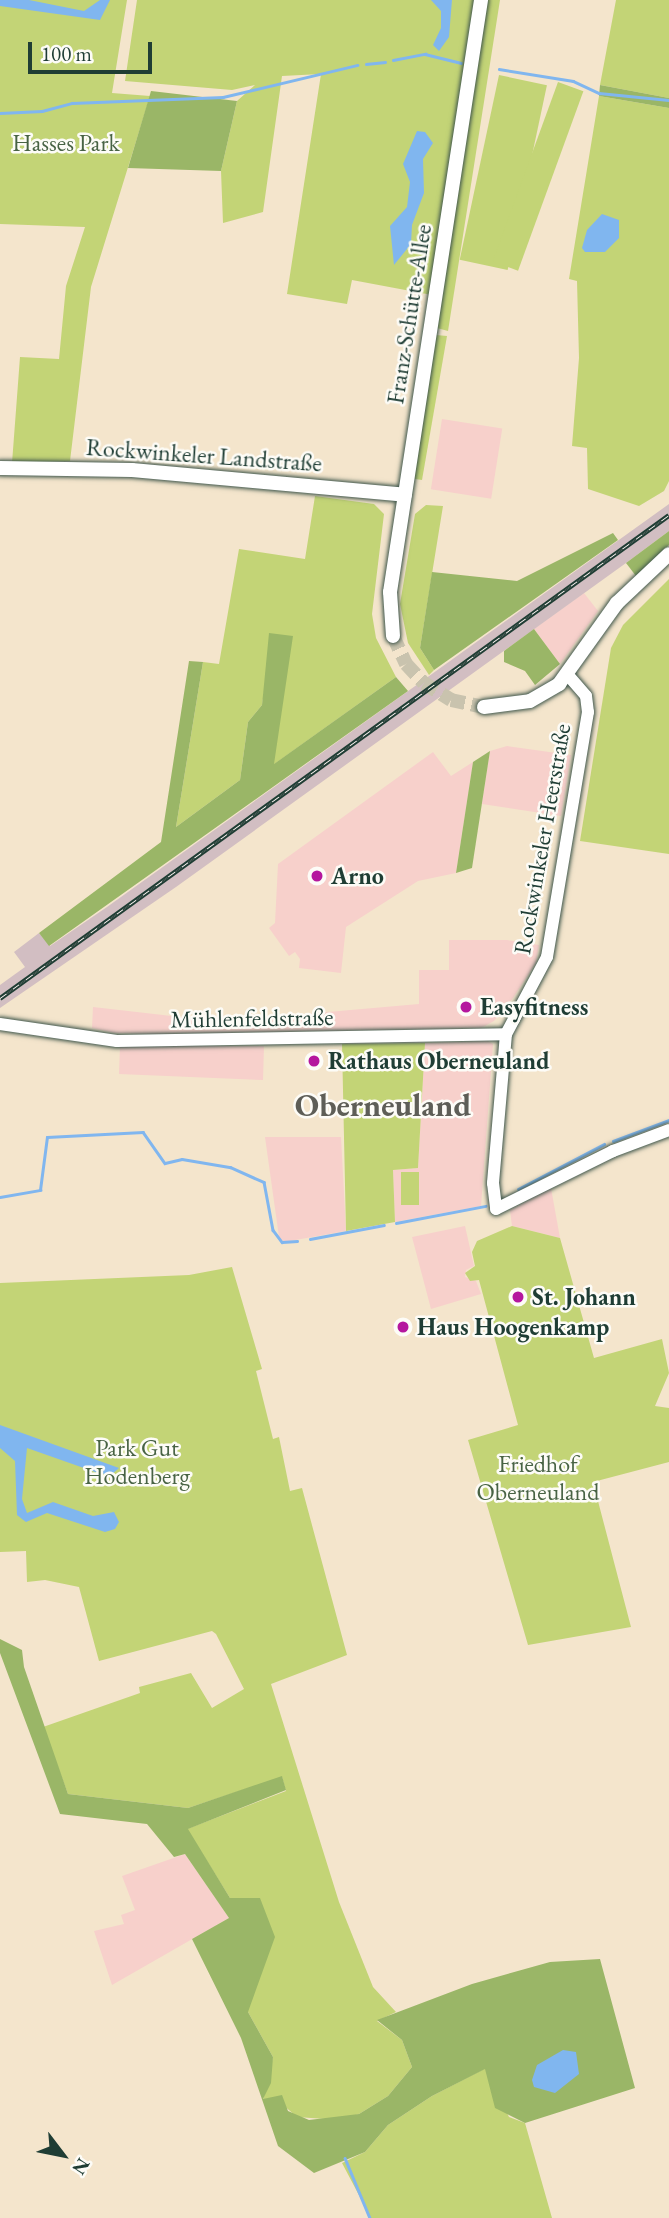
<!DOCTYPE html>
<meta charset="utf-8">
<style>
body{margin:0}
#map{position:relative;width:669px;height:2218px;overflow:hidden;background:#f4e5cc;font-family:"EB Garamond",serif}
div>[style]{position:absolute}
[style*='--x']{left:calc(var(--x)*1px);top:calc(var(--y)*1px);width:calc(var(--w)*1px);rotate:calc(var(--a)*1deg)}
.built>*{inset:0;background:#f7d0cb;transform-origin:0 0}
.industrial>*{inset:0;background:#d2bec2}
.green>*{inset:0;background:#c3d476;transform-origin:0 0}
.forest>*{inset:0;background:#9ab667}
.water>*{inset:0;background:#80b6ef}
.stream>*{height:2.5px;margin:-1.25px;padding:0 1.25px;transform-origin:1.25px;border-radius:1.25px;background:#80b6ef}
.secondary-tunnel>*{height:14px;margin-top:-7px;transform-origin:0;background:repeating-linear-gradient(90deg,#c9c3ae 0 14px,transparent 0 21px)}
.roads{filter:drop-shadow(0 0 2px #3f564b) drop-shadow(0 0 2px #3f564b)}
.tertiary>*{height:12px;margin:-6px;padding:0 6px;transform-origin:6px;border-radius:6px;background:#fff}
.secondary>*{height:14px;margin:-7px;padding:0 7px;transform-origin:7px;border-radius:7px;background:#fff}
.rail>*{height:5px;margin-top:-2.5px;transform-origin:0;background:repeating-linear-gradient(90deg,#fdfcf7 0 8px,#1f3d34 0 16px);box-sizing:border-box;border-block:2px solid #1f3d34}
.dots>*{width:19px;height:19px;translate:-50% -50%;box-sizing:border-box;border:4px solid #fdfcf7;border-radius:50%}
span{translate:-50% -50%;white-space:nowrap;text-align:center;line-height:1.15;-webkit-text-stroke:5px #fdfcf7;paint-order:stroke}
.park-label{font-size:24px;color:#486344}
.street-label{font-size:24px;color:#1f3d34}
.poi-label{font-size:24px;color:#1f3d34;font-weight:700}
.left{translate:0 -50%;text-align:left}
.district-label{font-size:32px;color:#5e5e57;font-weight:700}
.north{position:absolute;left:28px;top:2120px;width:70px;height:70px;-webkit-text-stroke:5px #fdfcf7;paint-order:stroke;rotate:122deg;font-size:19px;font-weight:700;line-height:28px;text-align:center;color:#1f3d34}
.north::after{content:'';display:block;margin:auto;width:24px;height:32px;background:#1f3d34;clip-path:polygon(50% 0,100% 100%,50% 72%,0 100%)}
.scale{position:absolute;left:28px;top:42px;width:124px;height:32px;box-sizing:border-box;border:4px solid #1f3d34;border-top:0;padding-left:9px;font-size:21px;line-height:24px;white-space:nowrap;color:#1f3d34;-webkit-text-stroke:5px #fdfcf7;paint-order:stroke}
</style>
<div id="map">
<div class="built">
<i style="left:442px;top:419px;width:61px;height:71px;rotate:9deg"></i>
<i style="clip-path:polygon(584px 593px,598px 611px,560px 664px,534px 629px)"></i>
<i style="clip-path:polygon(507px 746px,571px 755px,561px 816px,482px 804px,490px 751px)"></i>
<i style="clip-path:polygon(433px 752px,451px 776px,473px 762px,456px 873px,418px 881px,346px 927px,341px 973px,299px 968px,300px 959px,295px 952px,289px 956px,269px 928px,275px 923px,278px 864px)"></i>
<i style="clip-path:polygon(449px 940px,507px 940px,539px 945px,536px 963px,513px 998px,494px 1021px,481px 1028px,154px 1034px,114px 1033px,92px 1028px,93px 1007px,198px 1019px,248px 1019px,419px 1004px,419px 970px,449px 970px)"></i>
<i style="clip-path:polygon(488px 1041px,493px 1044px,481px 1206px,395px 1222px,393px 1170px,418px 1168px,425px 1043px)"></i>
<i style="clip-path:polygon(120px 1046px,264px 1046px,263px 1080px,119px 1074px)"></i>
<i style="clip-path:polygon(265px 1137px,341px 1137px,346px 1231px,284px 1242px,279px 1237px)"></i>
<i style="clip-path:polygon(551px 1188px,560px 1238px,512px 1226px,510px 1210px)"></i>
<i style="clip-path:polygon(465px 1226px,474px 1266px,466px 1270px,465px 1277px,476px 1281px,481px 1294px,431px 1309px,412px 1237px)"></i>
<i style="clip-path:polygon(185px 1854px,229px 1918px,112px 1985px,94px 1931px,124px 1924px,121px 1915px,135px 1910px,122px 1876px)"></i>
</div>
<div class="industrial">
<i style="clip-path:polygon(669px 504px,669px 531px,626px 563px,176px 887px,0 1008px,0 985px,25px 967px,14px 952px,39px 933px,50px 946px,107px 907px)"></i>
</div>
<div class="green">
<i style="clip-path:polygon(0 0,127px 0,112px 93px,150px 96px,91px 287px,70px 461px,12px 463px,20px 357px,59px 359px,66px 286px,85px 227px,0 224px)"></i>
<i style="clip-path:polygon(137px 0,477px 0,432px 295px,352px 280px,347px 304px,287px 294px,321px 74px,282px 76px,263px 212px,223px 223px,221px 171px,237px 101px,255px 85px,232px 90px,125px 81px)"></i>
<i style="clip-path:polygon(485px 0,500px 0,448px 331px,437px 328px)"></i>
<i style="clip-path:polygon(616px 0,669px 0,669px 98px,600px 85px)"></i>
<i style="left:499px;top:75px;width:49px;height:189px;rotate:12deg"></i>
<i style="left:558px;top:82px;width:27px;height:191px;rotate:20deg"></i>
<i style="clip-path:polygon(599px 96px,669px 108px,669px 481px,664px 491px,639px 506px,588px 489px,587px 448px,572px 446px,579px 358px,577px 281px,569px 279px)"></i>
<i style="clip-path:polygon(436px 335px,447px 336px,422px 480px,415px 479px,415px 444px)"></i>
<i style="clip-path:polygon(315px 496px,374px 504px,384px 514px,372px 614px,376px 638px,396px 677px,273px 765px,267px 672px,262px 705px,248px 722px,240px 780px,176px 827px,203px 662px,219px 664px,239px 549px,305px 559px)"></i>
<i style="clip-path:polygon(426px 505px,443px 506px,420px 648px,434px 670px,429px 675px,408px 643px,400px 604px,415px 514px)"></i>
<i style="clip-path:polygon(669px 579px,669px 854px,580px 841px,611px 648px,623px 625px)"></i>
<i style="clip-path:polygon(425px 1043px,418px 1168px,393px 1170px,395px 1222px,346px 1231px,342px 1044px)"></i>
<i style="left:401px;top:1172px;width:18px;height:33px"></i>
<i style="clip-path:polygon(512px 1226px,560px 1238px,594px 1358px,662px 1339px,669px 1373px,655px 1406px,669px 1408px,669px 1462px,593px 1482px,631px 1627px,528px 1645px,468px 1440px,518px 1425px,479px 1280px,470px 1281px,465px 1273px,475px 1266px,472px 1252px,477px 1241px)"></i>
<i style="clip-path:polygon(232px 1267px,262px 1369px,256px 1371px,273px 1439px,279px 1437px,290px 1491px,302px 1488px,347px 1655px,271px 1684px,339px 1902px,373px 1987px,396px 2012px,377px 2021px,402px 2040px,412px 2067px,388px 2096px,359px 2114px,339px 2120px,297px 2117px,282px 2104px,281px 2096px,263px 2100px,273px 2057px,248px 2012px,230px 1898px,187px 1829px,286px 1791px,282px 1777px,188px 1808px,68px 1794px,43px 1727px,140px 1693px,139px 1687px,191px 1673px,212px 1708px,244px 1689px,216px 1634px,212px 1631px,99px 1661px,79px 1587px,45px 1580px,27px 1582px,26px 1551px,0 1552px,0 1283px,189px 1275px)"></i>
<i style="clip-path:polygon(486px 2068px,509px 2117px,525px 2123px,552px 2218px,371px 2218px,342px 2163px,365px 2152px,388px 2125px,432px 2096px)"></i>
</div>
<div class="forest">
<i style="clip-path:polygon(600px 85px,669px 98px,669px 108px,599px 96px)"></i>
<i style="clip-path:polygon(151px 91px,237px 101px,221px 171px,128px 168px)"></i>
<i style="clip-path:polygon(669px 531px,669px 545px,636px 576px,626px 563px)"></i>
<i style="clip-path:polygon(613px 533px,618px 540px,434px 670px,420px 648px,432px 572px,517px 581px)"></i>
<i style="clip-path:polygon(534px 629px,560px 664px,535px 685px,525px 671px,504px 662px,504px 651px)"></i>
<i style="clip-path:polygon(269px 633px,293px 636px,274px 764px,396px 677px,408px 691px,49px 946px,39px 933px,161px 842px,189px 661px,203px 662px,176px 827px,240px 780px,248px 722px,262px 705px)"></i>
<i style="clip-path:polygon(490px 751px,472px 868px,456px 873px,473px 762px)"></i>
<i style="clip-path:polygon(0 1639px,22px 1650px,24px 1667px,68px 1794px,188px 1808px,282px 1776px,286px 1790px,188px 1829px,230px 1898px,260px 1898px,275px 1937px,248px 2012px,273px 2057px,271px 2083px,263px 2099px,282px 2095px,288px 2111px,309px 2120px,359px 2114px,388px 2096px,412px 2067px,402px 2040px,377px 2020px,472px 1984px,550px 1962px,600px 1959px,635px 2088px,525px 2123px,495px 2108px,485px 2069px,432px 2096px,388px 2125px,365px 2152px,314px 2173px,278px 2146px,241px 2038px,192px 1939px,229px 1918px,185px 1854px,174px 1857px,147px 1824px,60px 1814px,0 1653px)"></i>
</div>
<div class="water">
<i style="clip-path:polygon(0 0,29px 0,84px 11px,100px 0,110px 0,100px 20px,0 6px)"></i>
<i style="clip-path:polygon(431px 0,452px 0,449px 37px,439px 51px,433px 45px,441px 28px,441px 11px)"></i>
<i style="clip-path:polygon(417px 131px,425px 132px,433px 143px,423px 159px,424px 193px,412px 225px,411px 244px,394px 265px,390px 226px,407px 207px,410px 182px,403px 164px)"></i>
<i style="clip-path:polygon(602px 214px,619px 220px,619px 238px,605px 252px,585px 252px,582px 248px,587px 230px)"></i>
<i style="clip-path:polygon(0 1425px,119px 1468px,111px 1475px,98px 1473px,27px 1448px,22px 1499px,27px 1513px,53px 1502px,93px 1516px,114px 1512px,119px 1522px,115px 1529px,105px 1532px,47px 1513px,26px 1522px,22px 1519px,17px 1515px,15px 1461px,0 1448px)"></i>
<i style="clip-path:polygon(563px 2050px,576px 2052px,579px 2074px,555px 2093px,534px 2087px,532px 2080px,537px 2065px)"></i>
</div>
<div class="stream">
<i style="--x:393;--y:60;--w:33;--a:-11"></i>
<i style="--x:425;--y:54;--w:37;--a:14"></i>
<i style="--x:366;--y:64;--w:19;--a:-6"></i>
<i style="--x:499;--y:69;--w:75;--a:9.2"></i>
<i style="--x:573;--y:81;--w:29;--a:25"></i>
<i style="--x:599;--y:93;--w:70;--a:5.7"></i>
<i style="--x:0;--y:113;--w:42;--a:-2.7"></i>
<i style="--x:42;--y:111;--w:31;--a:-15"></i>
<i style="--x:72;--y:103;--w:151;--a:-2.3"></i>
<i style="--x:223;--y:97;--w:138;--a:-13.4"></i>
<i style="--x:613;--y:1141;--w:60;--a:-20.6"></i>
<i style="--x:518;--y:1189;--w:97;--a:-27.6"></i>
<i style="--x:0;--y:1197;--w:41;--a:-9.9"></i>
<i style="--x:40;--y:1190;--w:53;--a:-82.5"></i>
<i style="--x:47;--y:1137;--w:96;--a:-3"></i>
<i style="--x:143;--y:1132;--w:38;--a:55"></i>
<i style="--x:165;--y:1163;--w:17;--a:-13"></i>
<i style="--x:182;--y:1159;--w:49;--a:9.5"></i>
<i style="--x:230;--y:1167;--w:37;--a:24"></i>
<i style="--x:264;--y:1182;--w:49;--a:79.4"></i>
<i style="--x:273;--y:1230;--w:15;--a:53"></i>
<i style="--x:282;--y:1242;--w:15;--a:-4"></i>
<i style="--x:396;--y:1223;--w:91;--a:-10.8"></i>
<i style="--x:310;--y:1239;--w:75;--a:-10.7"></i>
<i style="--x:345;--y:2158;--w:65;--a:67.4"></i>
</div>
<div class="secondary-tunnel">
<i style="--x:393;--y:636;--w:31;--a:65"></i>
<i style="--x:406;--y:664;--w:26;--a:47"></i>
<i style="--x:424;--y:683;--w:32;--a:32"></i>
<i style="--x:451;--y:700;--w:34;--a:12"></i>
</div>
<div class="roads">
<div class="tertiary">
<i style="--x:567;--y:674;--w:29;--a:49"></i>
<i style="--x:586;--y:696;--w:16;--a:83"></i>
<i style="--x:588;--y:712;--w:248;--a:99.5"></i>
<i style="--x:547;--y:957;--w:87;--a:118"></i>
<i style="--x:506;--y:1034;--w:150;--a:95"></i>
<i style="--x:493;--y:1183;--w:26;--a:83"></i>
<i style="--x:496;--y:1209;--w:131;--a:-26.4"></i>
<i style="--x:613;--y:1151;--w:60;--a:-20.6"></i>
<i style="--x:0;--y:1024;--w:118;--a:8.3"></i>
<i style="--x:117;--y:1041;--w:389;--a:-1"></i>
</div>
<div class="secondary">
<i style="--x:0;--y:468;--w:132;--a:0.9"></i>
<i style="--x:132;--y:470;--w:274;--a:5.2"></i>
<i style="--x:393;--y:636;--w:44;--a:-93.9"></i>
<i style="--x:390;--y:592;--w:599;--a:-81.26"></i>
<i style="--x:484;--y:707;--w:46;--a:-7.4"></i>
<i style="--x:530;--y:701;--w:34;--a:-30"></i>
<i style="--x:559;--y:684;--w:100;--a:-54.4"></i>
<i style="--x:617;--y:603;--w:71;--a:-43.3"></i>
</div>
</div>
<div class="rail">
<i style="--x:0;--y:998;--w:825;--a:-35.83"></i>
</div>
<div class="dots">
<i style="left:317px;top:876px;background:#b5179e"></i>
<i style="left:466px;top:1007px;background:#b5179e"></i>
<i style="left:314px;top:1061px;background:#b5179e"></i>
<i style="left:518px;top:1297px;background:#b5179e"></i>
<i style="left:403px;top:1327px;background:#b5179e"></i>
</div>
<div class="park-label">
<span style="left:66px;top:143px">Hasses Park</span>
<span style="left:137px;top:1462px">Park Gut<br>Hodenberg</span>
<span style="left:538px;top:1478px">Friedhof<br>Oberneuland</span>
</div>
<div class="street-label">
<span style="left:409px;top:314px;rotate:-81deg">Franz-Schütte-Allee</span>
<span style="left:204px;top:455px;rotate:4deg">Rockwinkeler Landstraße</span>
<span style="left:542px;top:839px;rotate:-80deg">Rockwinkeler Heerstraße</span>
<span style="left:252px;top:1018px;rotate:-1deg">Mühlenfeldstraße</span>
</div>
<div class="poi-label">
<span class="left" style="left:331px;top:876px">Arno</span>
<span class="left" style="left:480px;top:1007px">Easyfitness</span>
<span class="left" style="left:328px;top:1061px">Rathaus Oberneuland</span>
<span class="left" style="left:532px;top:1297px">St. Johann</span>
<span class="left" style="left:417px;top:1327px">Haus Hoogenkamp</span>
</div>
<div class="district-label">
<span style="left:383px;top:1105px">Oberneuland</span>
</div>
<div class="north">N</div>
<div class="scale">100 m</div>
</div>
